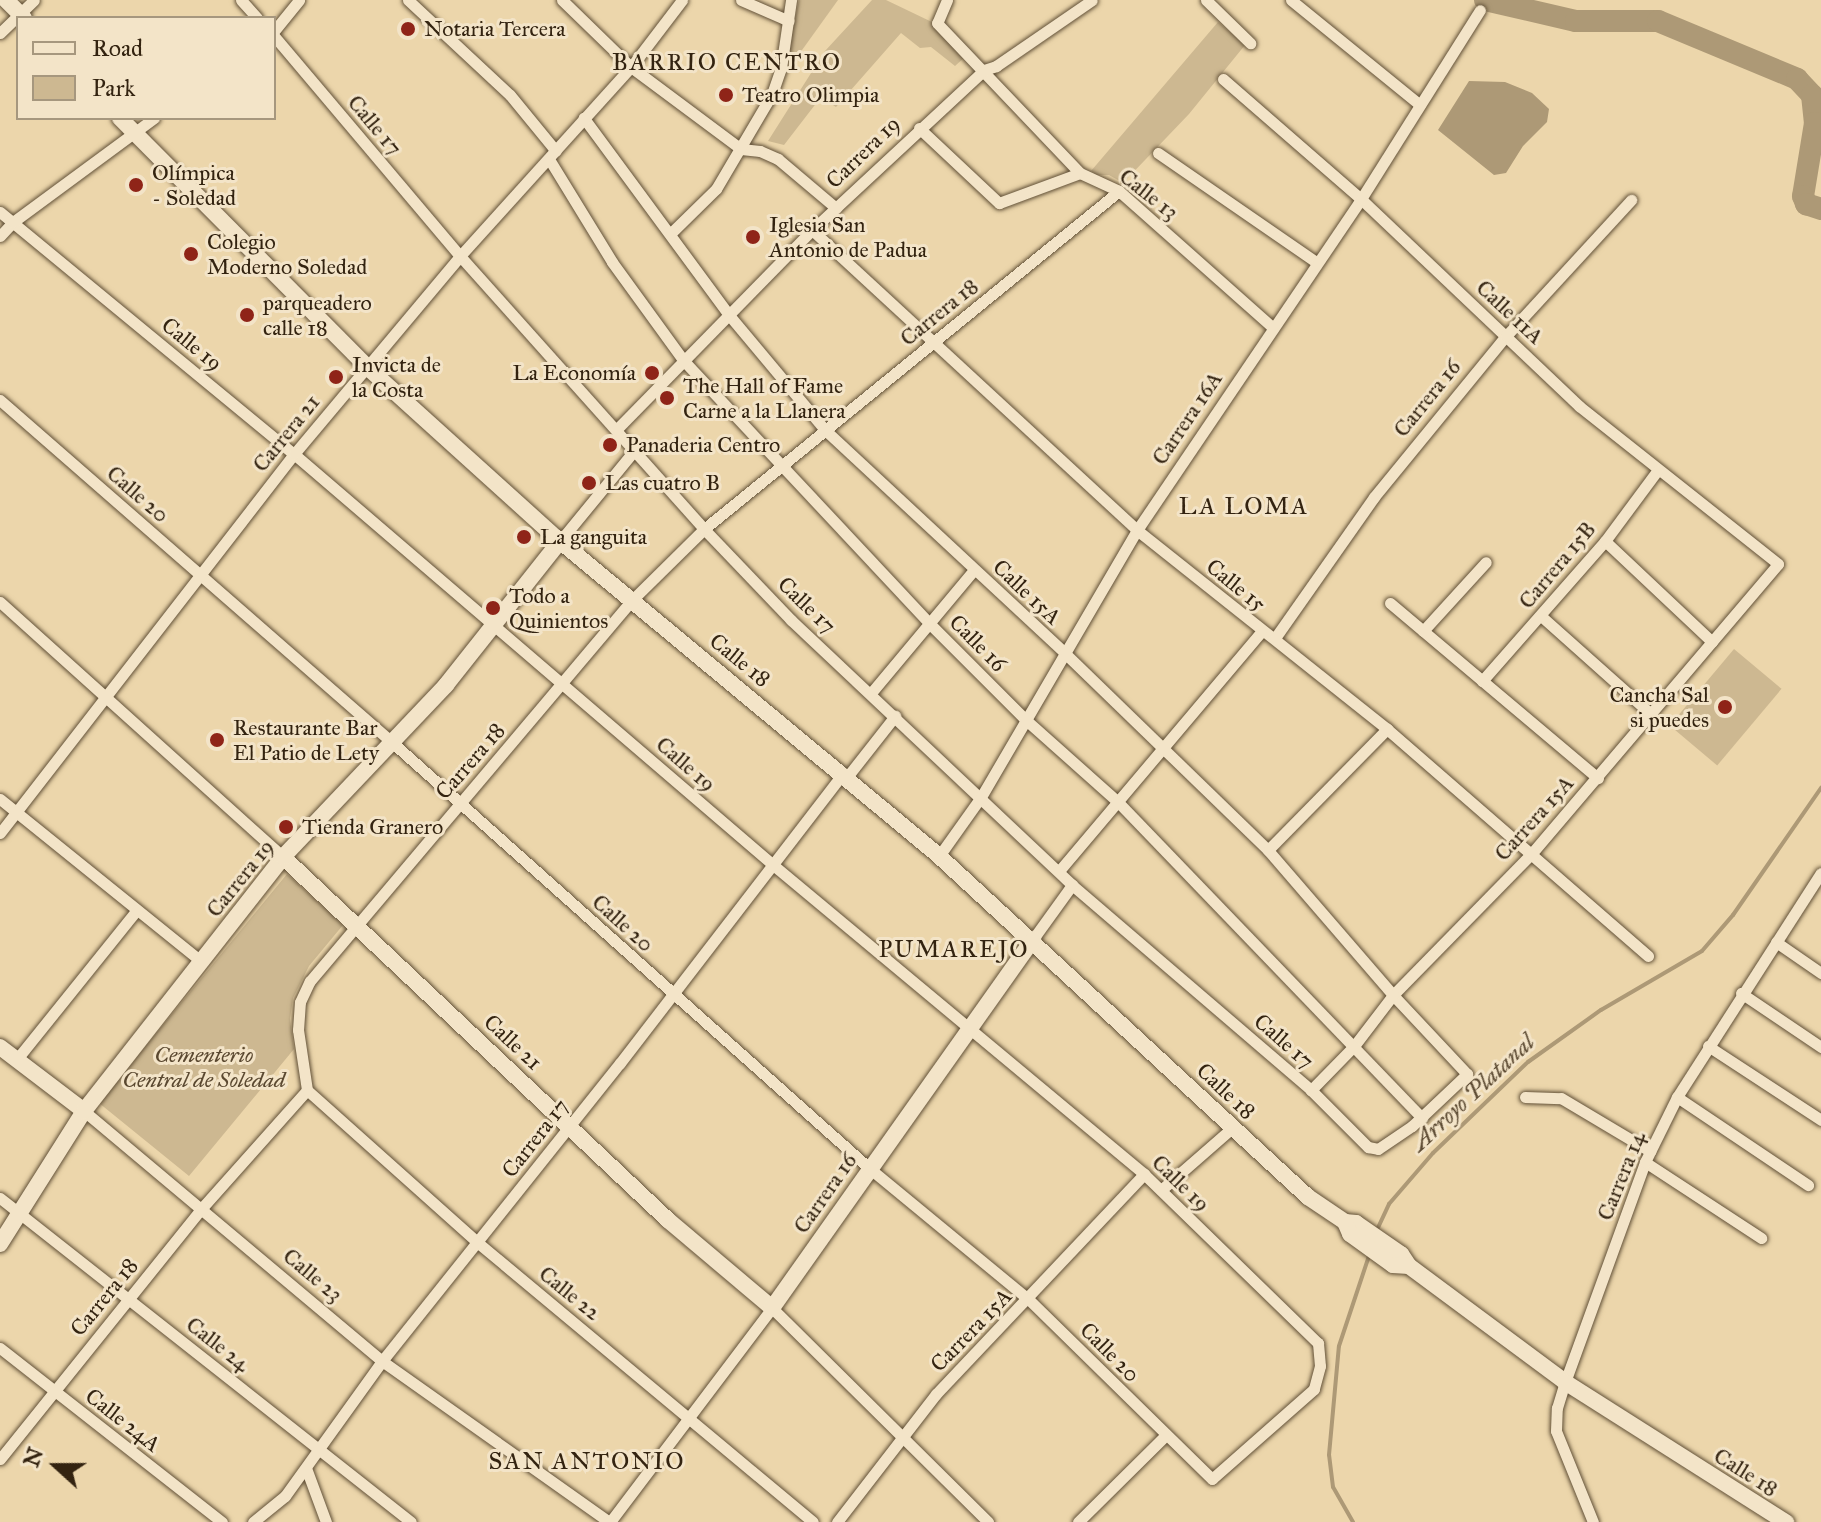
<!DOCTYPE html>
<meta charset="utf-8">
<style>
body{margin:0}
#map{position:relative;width:1821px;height:1522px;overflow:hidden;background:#ecd6ab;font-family:"IM FELL Great Primer",serif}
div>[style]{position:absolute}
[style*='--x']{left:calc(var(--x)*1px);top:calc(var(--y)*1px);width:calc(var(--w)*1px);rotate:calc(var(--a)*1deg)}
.green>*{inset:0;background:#cdb891;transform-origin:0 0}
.water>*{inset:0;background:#ad9976}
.stream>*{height:4px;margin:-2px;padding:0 2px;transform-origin:2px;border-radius:2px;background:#ad9976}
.river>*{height:22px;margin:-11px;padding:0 11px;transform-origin:11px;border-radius:11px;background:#ad9976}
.roads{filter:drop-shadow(0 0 2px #615037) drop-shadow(0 0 2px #615037)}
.street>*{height:11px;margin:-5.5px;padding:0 5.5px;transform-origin:5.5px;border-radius:5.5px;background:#f3e4c8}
.secondary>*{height:16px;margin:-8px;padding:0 8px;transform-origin:8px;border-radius:8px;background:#f3e4c8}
.dots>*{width:22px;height:22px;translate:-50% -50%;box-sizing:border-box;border:4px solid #f3e4c8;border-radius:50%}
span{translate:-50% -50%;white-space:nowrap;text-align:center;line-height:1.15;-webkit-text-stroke:6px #f3e4c8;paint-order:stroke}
.poi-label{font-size:22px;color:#332310}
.left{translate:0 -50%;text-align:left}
.right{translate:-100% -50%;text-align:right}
.street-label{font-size:22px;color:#332310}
.park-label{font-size:22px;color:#5a4830;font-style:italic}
.neighbourhood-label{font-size:24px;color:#332310;letter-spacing:2px}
.water-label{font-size:24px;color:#5e4c34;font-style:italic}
.legend{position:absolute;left:16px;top:16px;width:260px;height:104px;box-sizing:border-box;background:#f3e4c8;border:2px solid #a6977e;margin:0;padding:10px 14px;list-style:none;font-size:24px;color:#332310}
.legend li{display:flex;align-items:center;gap:16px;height:40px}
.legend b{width:40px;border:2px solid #a6977e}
.north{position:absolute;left:16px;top:1426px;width:80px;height:80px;-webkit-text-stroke:6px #f3e4c8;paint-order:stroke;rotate:291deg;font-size:22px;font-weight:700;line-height:32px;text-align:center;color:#332310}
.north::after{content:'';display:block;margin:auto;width:28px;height:36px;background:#332310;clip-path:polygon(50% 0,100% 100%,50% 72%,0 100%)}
</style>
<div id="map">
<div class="green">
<i style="clip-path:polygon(799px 0,838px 0,792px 64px,786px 61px)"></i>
<i style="clip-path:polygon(872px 0,886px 0,934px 23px,966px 56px,955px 66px,931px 47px,920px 48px,901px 33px,836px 107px,821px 97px,784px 145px,768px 141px,825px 51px)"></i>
<i style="clip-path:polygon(1218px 22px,1245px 45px,1189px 114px,1123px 183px,1109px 175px,1096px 175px,1091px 171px)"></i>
<i style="left:1734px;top:649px;width:62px;height:100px;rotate:40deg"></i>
<i style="clip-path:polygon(287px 874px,343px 925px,309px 966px,293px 998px,290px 1019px,294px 1049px,189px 1176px,99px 1103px)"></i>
</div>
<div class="water">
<i style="clip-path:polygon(1469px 81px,1505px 82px,1532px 93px,1549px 109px,1547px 122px,1523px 146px,1506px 173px,1494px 175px,1438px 130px)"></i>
</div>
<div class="stream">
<i style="--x:1376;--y:1232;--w:31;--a:-65"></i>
<i style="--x:1389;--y:1204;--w:67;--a:-49.2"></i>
<i style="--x:1433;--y:1153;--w:132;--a:-43.8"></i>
<i style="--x:1528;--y:1062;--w:90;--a:-35.5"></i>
<i style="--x:1601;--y:1010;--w:117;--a:-30.3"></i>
<i style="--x:1702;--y:951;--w:48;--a:-49.3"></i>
<i style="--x:1733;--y:915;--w:155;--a:-55.3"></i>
<i style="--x:1353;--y:1522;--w:40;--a:-119.7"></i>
<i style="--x:1333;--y:1487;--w:32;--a:-97"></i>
<i style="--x:1329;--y:1455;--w:109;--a:-84.8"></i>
<i style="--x:1339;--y:1346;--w:95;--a:-71.6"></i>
</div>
<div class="river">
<i style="--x:1485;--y:0;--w:93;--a:13"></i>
<i style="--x:1576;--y:21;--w:82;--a:0"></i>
<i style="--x:1658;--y:21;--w:151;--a:22.6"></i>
<i style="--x:1797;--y:79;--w:22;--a:47"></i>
<i style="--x:1812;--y:95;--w:28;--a:84"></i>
<i style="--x:1815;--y:123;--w:74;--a:99.3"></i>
<i style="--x:1803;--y:196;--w:9;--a:69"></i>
<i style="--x:1806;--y:204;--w:16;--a:18"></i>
</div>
<div class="roads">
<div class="street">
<i style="--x:241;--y:0;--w:24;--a:48"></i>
<i style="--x:408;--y:0;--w:139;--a:43"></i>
<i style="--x:510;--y:95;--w:72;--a:50.6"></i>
<i style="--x:562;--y:0;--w:96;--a:44.2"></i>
<i style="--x:631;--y:67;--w:137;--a:36.7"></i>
<i style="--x:741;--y:149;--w:19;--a:6"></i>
<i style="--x:760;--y:151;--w:20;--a:24"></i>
<i style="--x:778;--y:159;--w:76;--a:40.2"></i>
<i style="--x:741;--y:0;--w:52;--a:23.6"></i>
<i style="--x:947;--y:0;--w:25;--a:113"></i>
<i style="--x:937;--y:23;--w:207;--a:46.4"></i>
<i style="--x:1080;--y:173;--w:43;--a:24.8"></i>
<i style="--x:1119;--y:191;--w:205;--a:41.6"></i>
<i style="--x:1206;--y:0;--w:62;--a:44.3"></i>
<i style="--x:1291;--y:0;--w:166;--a:39.1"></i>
<i style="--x:274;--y:31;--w:40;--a:-51"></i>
<i style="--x:0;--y:33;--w:47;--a:-44.1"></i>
<i style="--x:274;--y:36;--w:288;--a:49.8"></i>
<i style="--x:460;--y:256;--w:366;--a:48.2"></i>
<i style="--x:704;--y:529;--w:126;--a:46.3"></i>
<i style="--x:791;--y:620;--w:386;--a:43.3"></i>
<i style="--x:1072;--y:885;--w:315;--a:40.6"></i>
<i style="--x:1311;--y:1090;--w:81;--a:45"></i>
<i style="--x:1368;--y:1147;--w:10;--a:11"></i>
<i style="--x:1378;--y:1149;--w:41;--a:-34.1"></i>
<i style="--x:1412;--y:1126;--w:76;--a:-43.4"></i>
<i style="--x:1467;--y:1074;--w:108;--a:-133.1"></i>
<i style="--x:1393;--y:995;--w:191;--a:-130.8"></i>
<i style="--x:1268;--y:850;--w:283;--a:-135.9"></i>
<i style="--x:1065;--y:653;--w:326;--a:-137.1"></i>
<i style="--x:826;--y:431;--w:151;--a:-129.9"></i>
<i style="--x:729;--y:315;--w:245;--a:-126.4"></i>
<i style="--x:1223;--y:79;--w:183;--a:41"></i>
<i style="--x:1361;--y:199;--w:301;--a:43.5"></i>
<i style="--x:1579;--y:406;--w:254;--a:38.4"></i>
<i style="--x:1778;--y:564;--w:380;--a:130.4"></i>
<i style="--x:1532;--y:853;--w:199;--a:134.4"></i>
<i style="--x:1393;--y:995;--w:64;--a:127.4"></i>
<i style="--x:1354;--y:1046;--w:62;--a:134.3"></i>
<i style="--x:919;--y:128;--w:110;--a:43.2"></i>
<i style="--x:999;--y:203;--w:86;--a:-20.3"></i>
<i style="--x:1158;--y:153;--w:192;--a:34.6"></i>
<i style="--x:549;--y:159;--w:121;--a:58.5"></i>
<i style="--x:612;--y:262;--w:122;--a:54"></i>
<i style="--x:684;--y:361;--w:357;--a:46.9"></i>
<i style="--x:928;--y:622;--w:139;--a:45"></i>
<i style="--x:1026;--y:720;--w:122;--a:41.7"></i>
<i style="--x:1117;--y:801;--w:440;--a:46.1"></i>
<i style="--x:0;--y:212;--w:381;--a:39.5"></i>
<i style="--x:294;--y:454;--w:630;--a:40.62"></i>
<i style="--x:772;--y:864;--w:484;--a:39.8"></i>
<i style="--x:1144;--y:1174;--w:243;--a:44.2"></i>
<i style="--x:1318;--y:1343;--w:23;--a:85"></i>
<i style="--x:1320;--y:1366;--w:24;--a:105"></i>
<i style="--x:1314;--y:1389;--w:136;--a:138.6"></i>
<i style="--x:1212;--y:1479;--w:257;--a:-135.6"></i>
<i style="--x:1028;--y:1299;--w:206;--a:-140.5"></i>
<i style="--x:869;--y:1168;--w:637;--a:-138.25"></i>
<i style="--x:394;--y:744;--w:523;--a:-138.88"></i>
<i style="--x:812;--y:230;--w:442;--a:42.7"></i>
<i style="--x:1137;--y:530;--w:320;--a:38.5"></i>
<i style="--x:1387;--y:729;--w:346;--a:41"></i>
<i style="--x:671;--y:233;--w:63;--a:-44.4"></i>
<i style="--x:716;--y:189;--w:110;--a:-59.5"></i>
<i style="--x:772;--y:94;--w:28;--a:-71"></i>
<i style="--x:781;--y:68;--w:69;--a:-81.6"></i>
<i style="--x:0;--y:236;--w:19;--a:-47"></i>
<i style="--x:13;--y:222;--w:175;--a:-36.4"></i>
<i style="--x:617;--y:429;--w:279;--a:-45.6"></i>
<i style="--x:812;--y:230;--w:235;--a:-42.9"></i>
<i style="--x:984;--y:70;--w:13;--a:-18"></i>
<i style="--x:996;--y:66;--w:116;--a:-34.5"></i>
<i style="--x:560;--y:541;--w:117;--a:-50.6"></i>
<i style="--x:1605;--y:541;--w:147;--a:43.3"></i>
<i style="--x:0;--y:602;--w:381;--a:42"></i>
<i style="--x:1390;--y:603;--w:272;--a:40.1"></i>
<i style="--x:1541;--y:616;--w:147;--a:41.7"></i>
<i style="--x:1423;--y:631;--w:93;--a:-47.6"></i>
<i style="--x:1275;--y:638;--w:172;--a:-54.9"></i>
<i style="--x:1374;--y:497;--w:208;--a:-50.7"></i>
<i style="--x:1506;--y:336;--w:185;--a:-47.4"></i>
<i style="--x:1482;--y:681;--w:186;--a:-48.7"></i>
<i style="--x:1605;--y:541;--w:87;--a:-53.4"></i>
<i style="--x:871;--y:693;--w:160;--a:-50.1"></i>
<i style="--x:847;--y:777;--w:78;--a:-51.8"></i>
<i style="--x:0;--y:799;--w:258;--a:38.9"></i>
<i style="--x:0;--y:833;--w:480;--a:-52.2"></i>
<i style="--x:294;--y:454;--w:258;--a:-50"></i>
<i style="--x:460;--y:256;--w:255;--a:-47.9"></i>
<i style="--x:631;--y:67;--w:84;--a:-52.7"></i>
<i style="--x:1268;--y:850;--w:170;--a:-45.5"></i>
<i style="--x:939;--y:856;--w:72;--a:-54.6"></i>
<i style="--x:981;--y:797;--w:309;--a:-59.7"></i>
<i style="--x:1137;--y:530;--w:400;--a:-55.9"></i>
<i style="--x:1361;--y:199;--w:223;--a:-57.8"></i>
<i style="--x:1059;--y:871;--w:313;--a:-49.8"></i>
<i style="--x:1033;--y:939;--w:67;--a:-54.2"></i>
<i style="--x:1776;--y:942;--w:55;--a:34.6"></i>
<i style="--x:1741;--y:993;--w:97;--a:34"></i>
<i style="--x:1708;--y:1046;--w:135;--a:33.2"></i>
<i style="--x:17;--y:1059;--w:191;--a:-51.2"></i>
<i style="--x:307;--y:1090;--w:228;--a:41.8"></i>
<i style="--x:477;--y:1242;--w:437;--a:39.8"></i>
<i style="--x:1525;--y:1097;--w:36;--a:2"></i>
<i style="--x:1561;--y:1098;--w:104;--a:30.8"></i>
<i style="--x:1677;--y:1097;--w:158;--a:33.9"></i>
<i style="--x:84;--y:1111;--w:389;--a:40"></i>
<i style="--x:382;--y:1361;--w:278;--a:35.3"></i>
<i style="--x:1645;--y:1162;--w:139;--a:33.2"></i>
<i style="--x:1161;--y:1190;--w:94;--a:-41.1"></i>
<i style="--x:0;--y:1198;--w:523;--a:38.25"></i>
<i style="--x:0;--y:1348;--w:282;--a:38.1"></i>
<i style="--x:0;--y:1459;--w:321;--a:-51.2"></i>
<i style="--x:201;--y:1209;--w:159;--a:-48.3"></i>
<i style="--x:307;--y:1090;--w:61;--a:-98.5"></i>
<i style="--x:298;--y:1030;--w:28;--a:-86"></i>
<i style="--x:300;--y:1002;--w:23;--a:-65"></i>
<i style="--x:310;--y:981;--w:499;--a:-49.8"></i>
<i style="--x:632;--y:600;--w:101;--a:-44.6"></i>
<i style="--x:704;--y:529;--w:535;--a:-39.16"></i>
<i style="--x:306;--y:1468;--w:58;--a:69.7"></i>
<i style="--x:253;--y:1522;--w:41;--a:-39.1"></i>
<i style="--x:285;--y:1496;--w:166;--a:-54.3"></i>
<i style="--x:382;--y:1361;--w:381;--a:-51.4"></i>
<i style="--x:620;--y:1063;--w:366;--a:-52.4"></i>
<i style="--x:610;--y:1522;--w:268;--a:-52.9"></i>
<i style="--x:772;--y:1308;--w:304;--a:44.7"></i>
<i style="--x:837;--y:1522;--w:162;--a:-52.3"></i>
<i style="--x:936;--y:1394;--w:303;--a:-46.6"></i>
<i style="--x:1078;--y:1522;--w:124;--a:-44.7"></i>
<i style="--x:1593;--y:1522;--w:98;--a:-112.1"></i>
<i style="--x:1556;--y:1431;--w:23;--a:-88"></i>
<i style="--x:1557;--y:1408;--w:27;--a:-73"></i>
<i style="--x:1565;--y:1382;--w:234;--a:-70"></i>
<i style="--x:1645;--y:1162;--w:72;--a:-63.8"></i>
<i style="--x:1677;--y:1097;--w:266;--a:-57.3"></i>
</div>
<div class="secondary">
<i style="--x:6;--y:0;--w:25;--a:45"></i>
<i style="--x:120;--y:118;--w:351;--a:45.2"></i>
<i style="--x:367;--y:367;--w:253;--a:42.1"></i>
<i style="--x:555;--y:537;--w:499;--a:39.7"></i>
<i style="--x:939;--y:856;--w:502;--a:42.74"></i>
<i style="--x:1308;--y:1197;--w:45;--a:34"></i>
<i style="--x:1345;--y:1222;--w:11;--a:5"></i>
<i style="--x:1356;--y:1223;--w:55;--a:34.6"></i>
<i style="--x:1401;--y:1254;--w:14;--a:56"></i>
<i style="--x:1409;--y:1266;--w:194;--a:36.6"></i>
<i style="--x:1565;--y:1382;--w:262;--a:32.4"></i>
<i style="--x:283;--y:857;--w:529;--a:43.32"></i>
<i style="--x:668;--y:1220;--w:136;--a:40.2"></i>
<i style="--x:772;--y:1308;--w:452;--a:-54.7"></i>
<i style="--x:0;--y:1047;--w:106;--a:37.3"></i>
<i style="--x:1345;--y:1222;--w:13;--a:67"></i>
<i style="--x:1350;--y:1234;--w:53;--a:35.8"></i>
<i style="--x:1393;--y:1265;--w:16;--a:4"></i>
<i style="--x:0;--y:1244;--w:157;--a:-57.7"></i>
<i style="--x:84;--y:1111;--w:323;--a:-51.9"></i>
<i style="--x:283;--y:857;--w:237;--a:-46.5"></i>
<i style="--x:446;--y:685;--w:184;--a:-51.6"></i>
</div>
</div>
<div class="dots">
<i style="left:408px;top:29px;background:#8f2418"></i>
<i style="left:726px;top:95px;background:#8f2418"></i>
<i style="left:136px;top:185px;background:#8f2418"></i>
<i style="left:753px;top:237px;background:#8f2418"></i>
<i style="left:191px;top:254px;background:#8f2418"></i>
<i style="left:247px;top:315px;background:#8f2418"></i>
<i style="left:652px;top:373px;background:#8f2418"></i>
<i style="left:336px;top:377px;background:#8f2418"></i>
<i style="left:667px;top:398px;background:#8f2418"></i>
<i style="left:610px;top:445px;background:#8f2418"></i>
<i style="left:589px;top:483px;background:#8f2418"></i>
<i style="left:524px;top:537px;background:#8f2418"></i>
<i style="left:493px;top:608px;background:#8f2418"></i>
<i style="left:1725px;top:707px;background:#8f2418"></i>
<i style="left:217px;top:740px;background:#8f2418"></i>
<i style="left:286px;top:827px;background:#8f2418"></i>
</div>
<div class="poi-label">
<span class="left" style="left:424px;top:29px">Notaria Tercera</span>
<span class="left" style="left:742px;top:95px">Teatro Olimpia</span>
<span class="left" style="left:152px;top:185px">Olímpica<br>- Soledad</span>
<span class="left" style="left:769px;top:237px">Iglesia San<br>Antonio de Padua</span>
<span class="left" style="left:207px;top:254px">Colegio<br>Moderno Soledad</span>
<span class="left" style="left:263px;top:315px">parqueadero<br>calle 18</span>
<span class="left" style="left:352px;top:377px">Invicta de<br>la Costa</span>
<span class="right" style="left:636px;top:373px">La Economía</span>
<span class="left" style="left:683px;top:398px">The Hall of Fame<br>Carne a la Llanera</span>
<span class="left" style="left:626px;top:445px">Panaderia Centro</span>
<span class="left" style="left:605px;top:483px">Las cuatro B</span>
<span class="left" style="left:540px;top:537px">La ganguita</span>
<span class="left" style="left:509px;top:608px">Todo a<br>Quinientos</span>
<span class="right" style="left:1709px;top:707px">Cancha Sal<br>si puedes</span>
<span class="left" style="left:233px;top:740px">Restaurante Bar<br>El Patio de Lety</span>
<span class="left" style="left:302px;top:827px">Tienda Granero</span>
</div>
<div class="street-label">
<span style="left:375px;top:125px;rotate:50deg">Calle 17</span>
<span style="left:863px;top:152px;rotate:-44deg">Carrera 19</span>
<span style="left:1149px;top:194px;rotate:38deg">Calle 13</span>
<span style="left:939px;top:312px;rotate:-39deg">Carrera 18</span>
<span style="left:1510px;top:312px;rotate:43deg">Calle 11A</span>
<span style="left:192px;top:344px;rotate:39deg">Calle 19</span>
<span style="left:1427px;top:398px;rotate:-51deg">Carrera 16</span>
<span style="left:1187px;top:418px;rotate:-56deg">Carrera 16A</span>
<span style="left:286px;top:433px;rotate:-51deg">Carrera 21</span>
<span style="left:138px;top:494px;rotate:41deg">Calle 20</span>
<span style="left:1557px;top:565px;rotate:-50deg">Carrera 15B</span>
<span style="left:1236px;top:585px;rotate:39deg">Calle 15</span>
<span style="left:1027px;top:592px;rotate:43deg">Calle 15A</span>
<span style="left:807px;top:605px;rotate:44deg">Calle 17</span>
<span style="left:978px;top:643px;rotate:45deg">Calle 16</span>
<span style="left:740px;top:660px;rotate:39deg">Calle 18</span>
<span style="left:470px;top:761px;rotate:-49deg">Carrera 18</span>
<span style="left:686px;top:764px;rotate:41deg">Calle 19</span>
<span style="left:1534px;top:818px;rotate:-48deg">Carrera 15A</span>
<span style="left:240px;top:878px;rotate:-51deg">Carrera 19</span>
<span style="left:623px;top:923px;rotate:42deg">Calle 20</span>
<span style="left:1284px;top:1041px;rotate:41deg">Calle 17</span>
<span style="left:513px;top:1042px;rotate:43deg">Calle 21</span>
<span style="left:1226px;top:1091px;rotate:43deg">Calle 18</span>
<span style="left:535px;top:1138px;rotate:-52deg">Carrera 17</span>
<span style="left:1621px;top:1176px;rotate:-68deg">Carrera 14</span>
<span style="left:1181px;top:1183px;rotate:44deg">Calle 19</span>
<span style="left:825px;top:1193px;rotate:-55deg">Carrera 16</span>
<span style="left:313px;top:1275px;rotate:40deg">Calle 23</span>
<span style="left:570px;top:1293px;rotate:39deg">Calle 22</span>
<span style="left:104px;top:1297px;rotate:-51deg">Carrera 18</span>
<span style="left:971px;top:1330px;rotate:-46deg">Carrera 15A</span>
<span style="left:218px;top:1344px;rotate:38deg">Calle 24</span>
<span style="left:1110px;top:1352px;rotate:45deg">Calle 20</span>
<span style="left:123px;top:1420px;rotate:38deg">Calle 24A</span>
<span style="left:1746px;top:1472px;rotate:32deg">Calle 18</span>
</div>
<div class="park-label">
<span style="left:204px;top:1067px">Cementerio<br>Central de Soledad</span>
</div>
<div class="neighbourhood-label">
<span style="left:727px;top:63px">BARRIO CENTRO</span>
<span style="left:1244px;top:507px">LA LOMA</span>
<span style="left:954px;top:950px">PUMAREJO</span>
<span style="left:587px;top:1462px">SAN ANTONIO</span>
</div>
<div class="water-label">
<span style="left:1473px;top:1093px;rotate:-43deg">Arroyo Platanal</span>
</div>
<ul class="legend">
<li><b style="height:10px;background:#f3e4c8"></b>Road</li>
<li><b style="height:22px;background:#cdb891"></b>Park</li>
</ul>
<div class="north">N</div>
</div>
